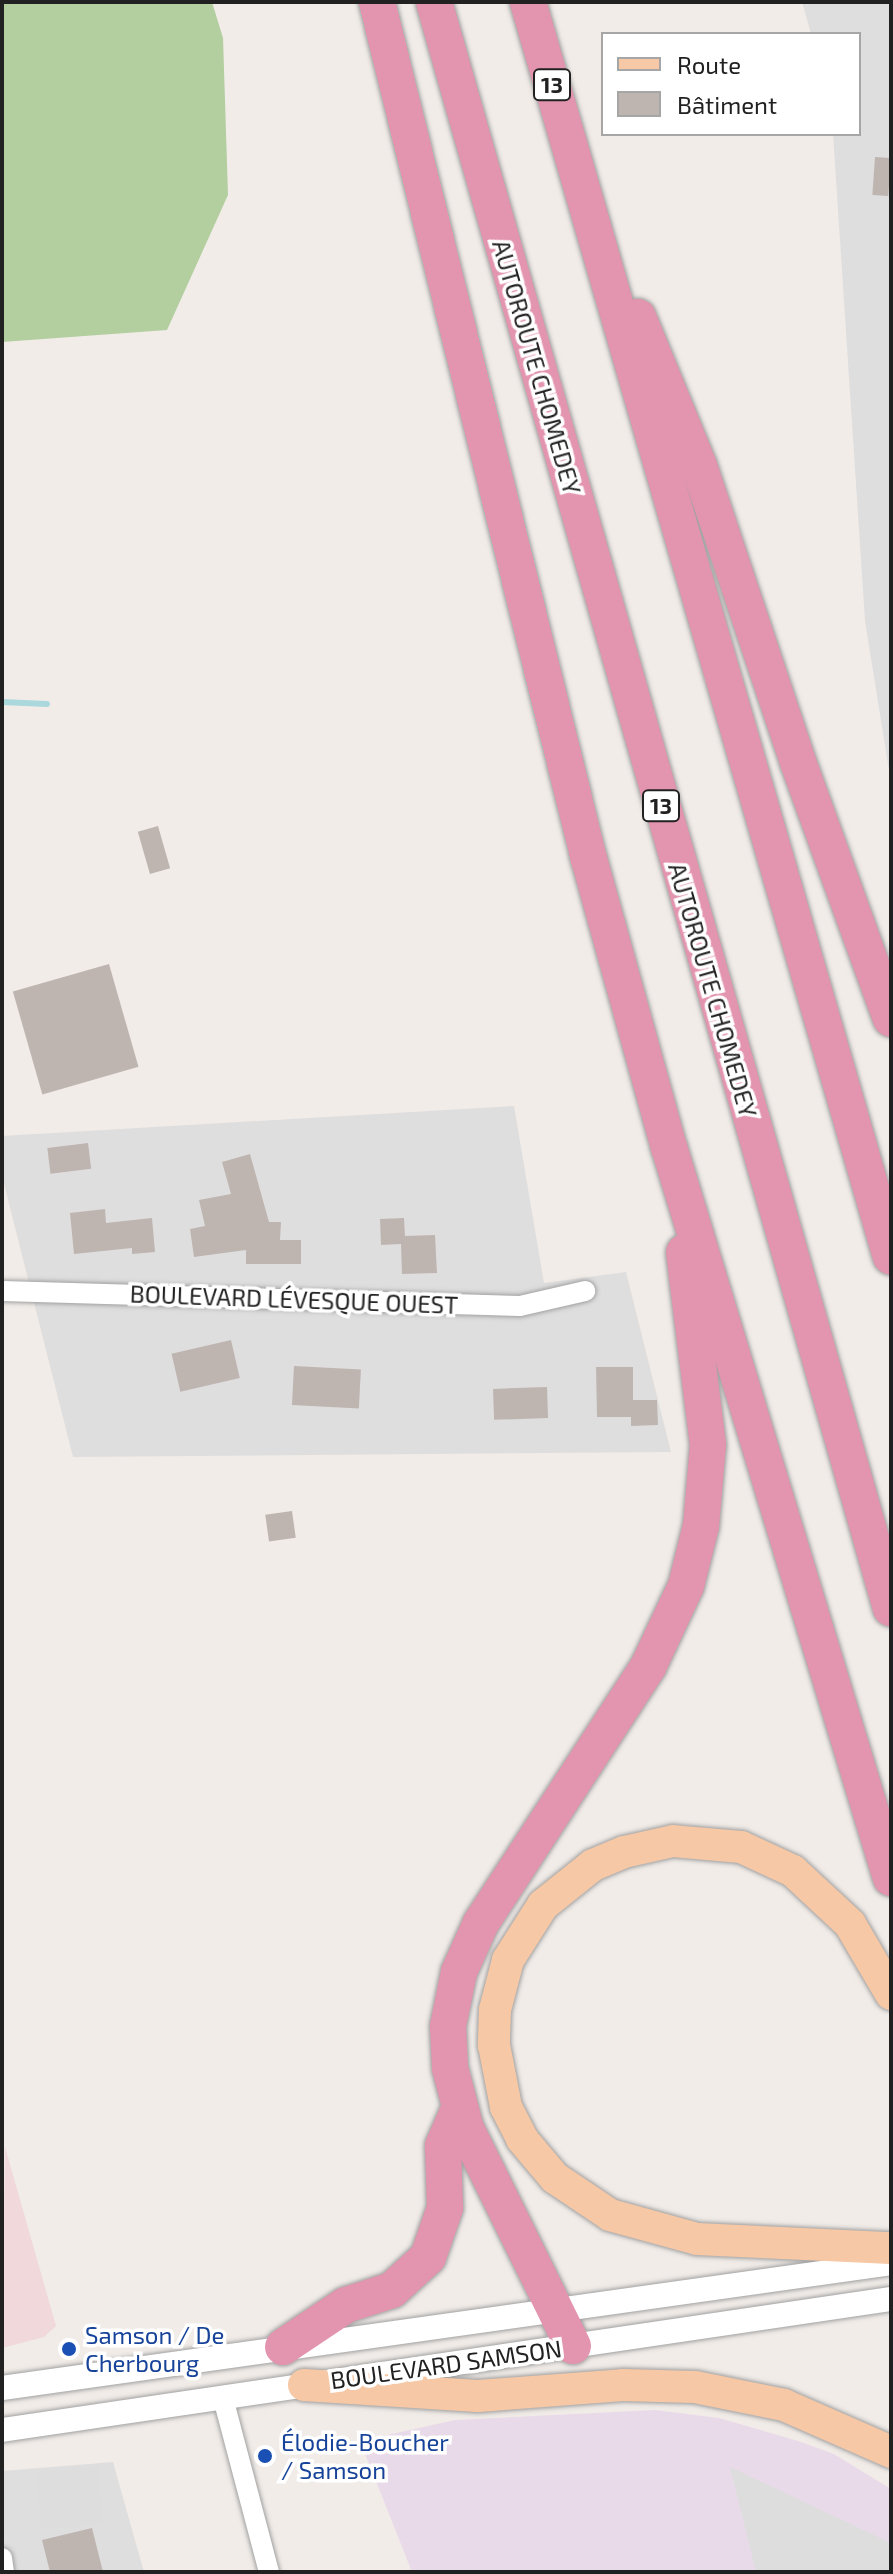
<!DOCTYPE html>
<meta charset="utf-8">
<style>
body{margin:0}
#map{position:relative;width:893px;height:2574px;overflow:hidden;background:#f1ece8;font-family:"Exo 2",sans-serif}
div>[style]{position:absolute}
[style*='--x']{left:calc(var(--x)*1px);top:calc(var(--y)*1px);width:calc(var(--w)*1px);rotate:calc(var(--a)*1deg)}
.residential>*{inset:0;background:#dfdede}
.commercial>*{inset:0;background:#f0d8db}
.industrial>*{inset:0;background:#e9dae9}
.forest>*{inset:0;background:#b3ce9f}
.parking>*{inset:0;background:#ddd;transform-origin:0 0}
.stream>*{height:6px;margin:-3px;padding:0 3px;transform-origin:3px;border-radius:3px;background:#abd8dc}
.building>*{inset:0;background:#beb5b1;transform-origin:0 0}
.roads{filter:drop-shadow(0 0 2px #a2a2a2) drop-shadow(0 0 2px #a2a2a2)}
.minor>*{height:20px;margin:-10px;padding:0 10px;transform-origin:10px;border-radius:10px;background:#fff}
.tertiary>*{height:24px;margin:-12px;padding:0 12px;transform-origin:12px;border-radius:12px;background:#fff}
.primary>*{height:32px;margin:-16px;padding:0 16px;transform-origin:16px;border-radius:16px;background:#f7c8a6}
.motorway>*{height:36px;margin:-18px;padding:0 18px;transform-origin:18px;border-radius:18px;background:#e394ae}
.dots>*{width:22px;height:22px;translate:-50% -50%;box-sizing:border-box;border:4px solid #fff;border-radius:50%}
span{translate:-50% -50%;white-space:nowrap;text-align:center;line-height:1.15;-webkit-text-stroke:7px #fff;paint-order:stroke}
.shield-label span{padding:2px 6px;background:#fff;border:2px solid;border-radius:6px;-webkit-text-stroke-width:0}
.shield-label{font-size:22px;color:#212121;font-weight:700}
.street-label{font-size:24px;color:#212121}
.transit-label{font-size:24px;color:#164399}
.left{translate:0 -50%;text-align:left}
.frame{position:absolute;inset:0;border:4px solid #212121;pointer-events:none}
.legend{position:absolute;left:601px;top:32px;width:260px;height:104px;box-sizing:border-box;background:#fff;border:2px solid #a6a6a6;margin:0;padding:10px 14px;list-style:none;font-size:24px;color:#212121}
.legend li{display:flex;align-items:center;gap:16px;height:40px}
.legend b{width:40px;border:2px solid #a6a6a6}
</style>
<div id="map">
<div class="residential">
<i style="clip-path:polygon(802px 2px,891px 2px,891px 783px,865px 621px,833px 134px,859px 134px,859px 34px,811px 34px)"></i>
<i style="clip-path:polygon(514px 1106px,544px 1283px,626px 1272px,671px 1452px,73px 1457px,2px 1176px,2px 1136px)"></i>
<i style="clip-path:polygon(113px 2462px,144px 2572px,2px 2572px,2px 2471px)"></i>
</div>
<div class="commercial">
<i style="clip-path:polygon(5px 2147px,56px 2326px,44px 2337px,2px 2348px)"></i>
</div>
<div class="industrial">
<i style="clip-path:polygon(655px 2410px,719px 2418px,798px 2441px,834px 2454px,891px 2489px,891px 2572px,412px 2572px,360px 2441px,455px 2420px)"></i>
</div>
<div class="forest">
<i style="clip-path:polygon(2px 2px,212px 2px,223px 38px,228px 195px,167px 330px,2px 342px)"></i>
</div>
<div class="parking">
<i style="left:98px;top:2466px;width:58px;height:62px;rotate:85deg"></i>
<i style="clip-path:polygon(730px 2467px,891px 2543px,891px 2572px,756px 2572px)"></i>
</div>
<div class="stream">
<i style="--x:2;--y:702;--w:45;--a:2.5"></i>
</div>
<div class="building">
<i style="left:875px;top:157px;width:16px;height:38px;rotate:4deg"></i>
<i style="left:158px;top:826px;width:44px;height:21px;rotate:74deg"></i>
<i style="left:109px;top:964px;width:107px;height:100px;rotate:74deg"></i>
<i style="left:88px;top:1143px;width:26px;height:41px;rotate:83deg"></i>
<i style="clip-path:polygon(250px 1154px,269px 1222px,281px 1222px,280px 1240px,301px 1240px,301px 1264px,246px 1264px,246px 1250px,194px 1257px,190px 1229px,205px 1226px,199px 1200px,231px 1194px,222px 1162px)"></i>
<i style="clip-path:polygon(105px 1209px,106px 1223px,152px 1218px,155px 1252px,132px 1254px,132px 1248px,74px 1254px,70px 1213px)"></i>
<i style="clip-path:polygon(404px 1218px,405px 1236px,435px 1235px,437px 1273px,402px 1274px,401px 1244px,381px 1245px,380px 1219px)"></i>
<i style="left:231px;top:1340px;width:39px;height:61px;rotate:77deg"></i>
<i style="left:294px;top:1366px;width:67px;height:39px;rotate:3deg"></i>
<i style="clip-path:polygon(596px 1367px,633px 1367px,633px 1400px,657px 1400px,658px 1425px,631px 1426px,631px 1417px,597px 1417px)"></i>
<i style="left:547px;top:1387px;width:31px;height:54px;rotate:88deg"></i>
<i style="left:292px;top:1511px;width:27px;height:27px;rotate:82deg"></i>
<i style="clip-path:polygon(92px 2528px,103px 2572px,50px 2572px,42px 2540px)"></i>
</div>
<div class="roads">
<div class="minor">
<i style="--x:2;--y:1291;--w:518;--a:1.66"></i>
<i style="--x:520;--y:1306;--w:67;--a:-13"></i>
<i style="--x:223;--y:2398;--w:180;--a:75.2"></i>
<i style="--x:2;--y:2558;--w:14;--a:82"></i>
</div>
<div class="tertiary">
<i style="--x:2;--y:2388;--w:898;--a:-8"></i>
<i style="--x:2;--y:2430;--w:899;--a:-8.38"></i>
</div>
<div class="primary">
<i style="--x:891;--y:1994;--w:81;--a:-120.4"></i>
<i style="--x:850;--y:1924;--w:78;--a:-137.1"></i>
<i style="--x:793;--y:1871;--w:57;--a:-155.2"></i>
<i style="--x:741;--y:1847;--w:68;--a:-175"></i>
<i style="--x:673;--y:1841;--w:50;--a:167.3"></i>
<i style="--x:624;--y:1852;--w:34;--a:157"></i>
<i style="--x:593;--y:1865;--w:64;--a:141.3"></i>
<i style="--x:543;--y:1905;--w:65;--a:122.5"></i>
<i style="--x:508;--y:1960;--w:52;--a:104.6"></i>
<i style="--x:495;--y:2010;--w:35;--a:92"></i>
<i style="--x:494;--y:2045;--w:63;--a:79"></i>
<i style="--x:506;--y:2107;--w:36;--a:63"></i>
<i style="--x:522;--y:2139;--w:51;--a:49.8"></i>
<i style="--x:555;--y:2178;--w:66;--a:33.9"></i>
<i style="--x:610;--y:2215;--w:90;--a:15.4"></i>
<i style="--x:697;--y:2239;--w:194;--a:2.7"></i>
<i style="--x:304;--y:2385;--w:174;--a:3.6"></i>
<i style="--x:478;--y:2396;--w:145;--a:-4.3"></i>
<i style="--x:623;--y:2385;--w:72;--a:1.6"></i>
<i style="--x:695;--y:2387;--w:91;--a:11.4"></i>
<i style="--x:784;--y:2405;--w:117;--a:23.7"></i>
</div>
<div class="motorway">
<i style="--x:377;--y:2;--w:883;--a:76.11"></i>
<i style="--x:589;--y:859;--w:299;--a:74.5"></i>
<i style="--x:669;--y:1147;--w:764;--a:73.11"></i>
<i style="--x:434;--y:2;--w:1670;--a:74.12"></i>
<i style="--x:528;--y:2;--w:1306;--a:73.87"></i>
<i style="--x:638;--y:317;--w:161;--a:67.7"></i>
<i style="--x:699;--y:466;--w:312;--a:71.5"></i>
<i style="--x:798;--y:762;--w:273;--a:70.1"></i>
<i style="--x:573;--y:2346;--w:242;--a:-116.2"></i>
<i style="--x:466;--y:2129;--w:63;--a:-104.7"></i>
<i style="--x:450;--y:2068;--w:42;--a:-92.7"></i>
<i style="--x:448;--y:2026;--w:55;--a:-78.5"></i>
<i style="--x:459;--y:1972;--w:54;--a:-65.8"></i>
<i style="--x:481;--y:1923;--w:306;--a:-56.9"></i>
<i style="--x:648;--y:1667;--w:89;--a:-64.9"></i>
<i style="--x:686;--y:1586;--w:62;--a:-76"></i>
<i style="--x:701;--y:1526;--w:81;--a:-85.1"></i>
<i style="--x:708;--y:1445;--w:194;--a:-97.1"></i>
<i style="--x:283;--y:2347;--w:76;--a:-33.7"></i>
<i style="--x:346;--y:2305;--w:48;--a:-18.1"></i>
<i style="--x:392;--y:2290;--w:49;--a:-42.5"></i>
<i style="--x:428;--y:2257;--w:52;--a:-70.9"></i>
<i style="--x:445;--y:2208;--w:62;--a:-91.8"></i>
<i style="--x:443;--y:2146;--w:40;--a:-66.6"></i>
</div>
</div>
<div class="dots">
<i style="left:69px;top:2349px;background:#1a4fb4"></i>
<i style="left:265px;top:2456px;background:#1a4fb4"></i>
</div>
<div class="shield-label">
<span style="left:552px;top:85px">13</span>
<span style="left:661px;top:806px">13</span>
</div>
<div class="street-label">
<span style="left:537px;top:367px;rotate:74deg">AUTOROUTE CHOMEDEY</span>
<span style="left:713px;top:990px;rotate:74deg">AUTOROUTE CHOMEDEY</span>
<span style="left:294px;top:1299px;rotate:2deg">BOULEVARD LÉVESQUE OUEST</span>
<span style="left:446px;top:2364px;rotate:-8deg">BOULEVARD SAMSON</span>
</div>
<div class="transit-label">
<span class="left" style="left:85px;top:2349px">Samson / De<br>Cherbourg</span>
<span class="left" style="left:281px;top:2456px">Élodie-Boucher<br>/ Samson</span>
</div>
<div class="frame"></div>
<ul class="legend">
<li><b style="height:10px;background:#f7c8a6"></b>Route</li>
<li><b style="height:22px;background:#beb5b1"></b>Bâtiment</li>
</ul>
</div>
